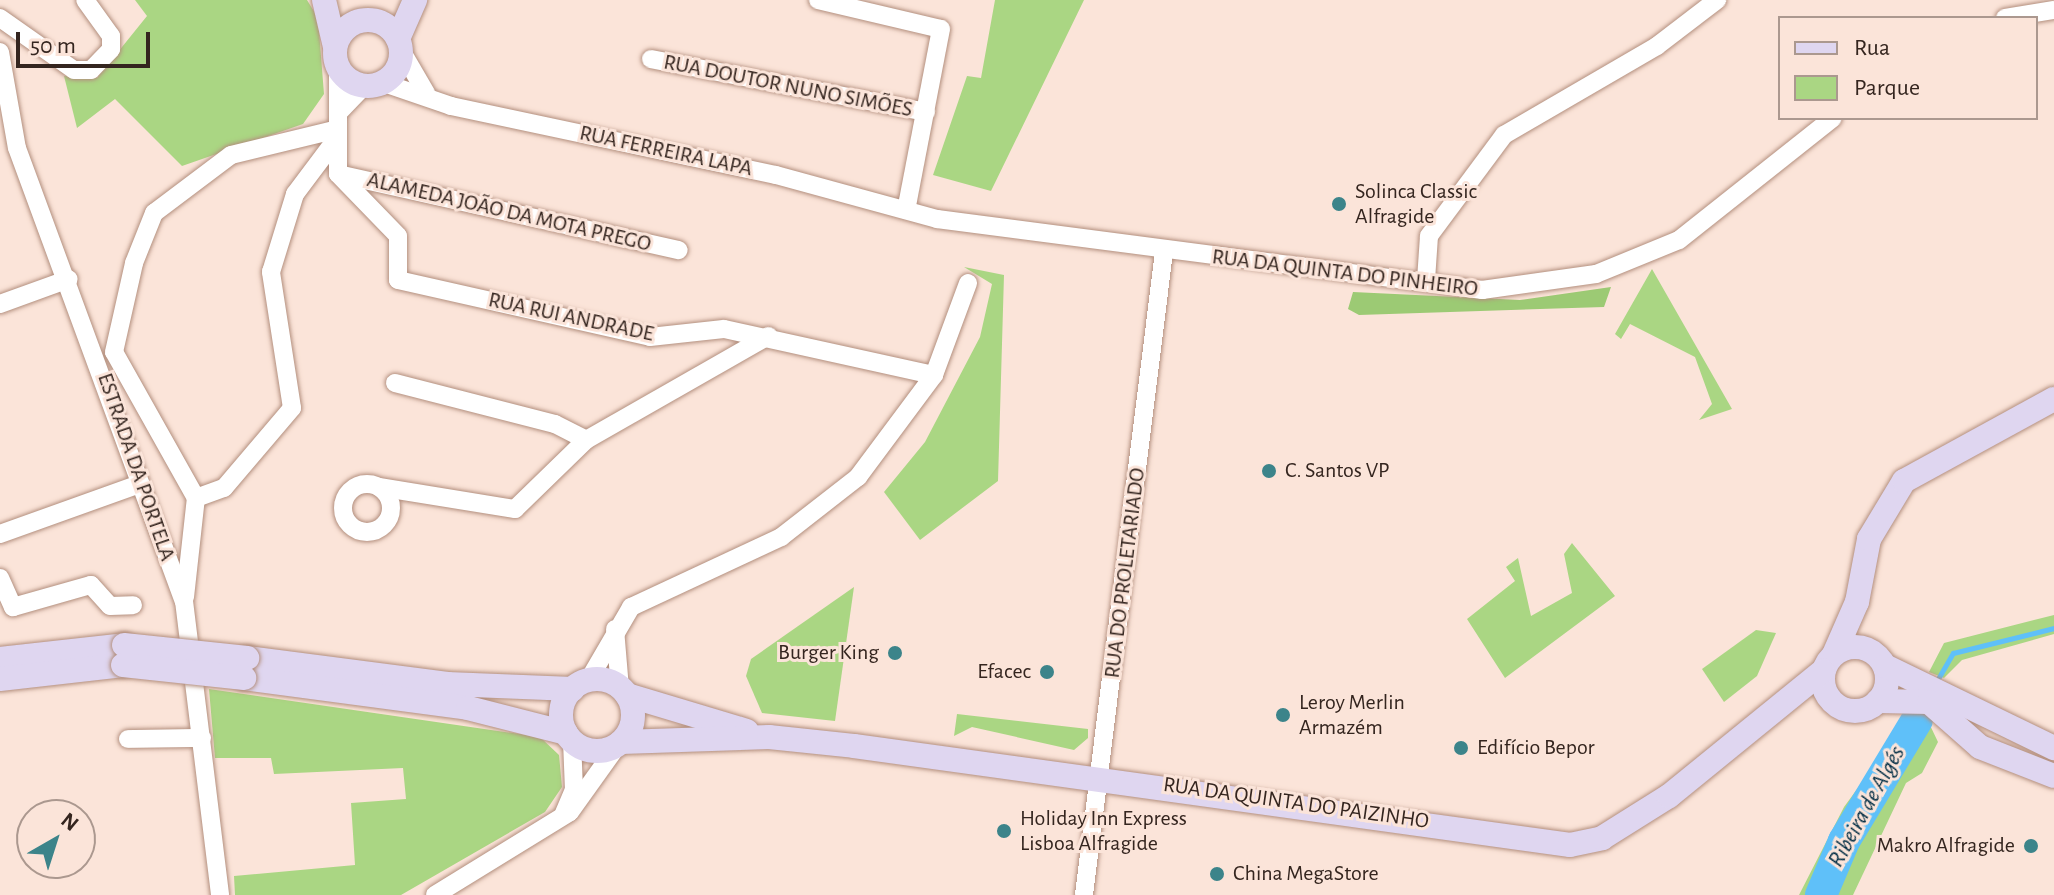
<!DOCTYPE html>
<meta charset="utf-8">
<style>
body{margin:0}
#map{position:relative;width:2054px;height:895px;overflow:hidden;background:#fbe4d9;font-family:"Alegreya Sans",sans-serif}
div>[style]{position:absolute}
[style*='--x']{left:calc(var(--x)*1px);top:calc(var(--y)*1px);width:calc(var(--w)*1px);rotate:calc(var(--a)*1deg)}
.green>*{inset:0;background:#aad683}
.forest>*{inset:0;background:#9cca74}
.stream>*{height:5px;margin:-2.5px;padding:0 2.5px;transform-origin:2.5px;border-radius:2.5px;background:#5fc0f9}
.river>*{height:32px;margin:-16px;padding:0 16px;transform-origin:16px;border-radius:16px;background:#5fc0f9}
.roads{filter:drop-shadow(0 0 2px #b38f7e) drop-shadow(0 0 2px #b38f7e)}
.street>*{height:18px;margin:-9px;padding:0 9px;transform-origin:9px;border-radius:9px;background:#fff}
.street>.ring{margin:-9px;padding:0;box-sizing:content-box;background:none;border:18px solid #fff;border-radius:50%}
.secondary>*{height:24px;margin:-12px;padding:0 12px;transform-origin:12px;border-radius:12px;background:#dfd6f0}
.secondary>.ring{margin:-12px;padding:0;box-sizing:content-box;background:none;border:24px solid #dfd6f0;border-radius:50%}
.bridges{filter:drop-shadow(0 0 2px #b38f7e) drop-shadow(0 0 2px #b38f7e)}
.secondary-bridge>*{height:24px;margin:-12px;padding:0 12px;transform-origin:12px;border-radius:12px;background:#dfd6f0}
.dots>*{width:22px;height:22px;translate:-50% -50%;box-sizing:border-box;border:4px solid #fbe4d9;border-radius:50%}
span{translate:-50% -50%;white-space:nowrap;text-align:center;line-height:1.15;-webkit-text-stroke:6px #fbe4d9;paint-order:stroke}
.street-label{font-size:22px;color:#34251f}
.poi-label{font-size:22px;color:#34251f}
.left{translate:0 -50%;text-align:left}
.right{translate:-100% -50%;text-align:right}
.water-label{font-size:24px;color:#022e45;font-style:italic}
.legend{position:absolute;left:1778px;top:16px;width:260px;height:104px;box-sizing:border-box;background:#fbe4d9;border:2px solid #ab988f;margin:0;padding:10px 14px;list-style:none;font-size:24px;color:#34251f}
.legend li{display:flex;align-items:center;gap:16px;height:40px}
.legend b{width:40px;border:2px solid #ab988f}
.north{position:absolute;left:16px;top:799px;width:80px;height:80px;box-sizing:border-box;background:#fbe4d9;border:2px solid #ab988f;border-radius:50%;rotate:39deg;font-size:22px;font-weight:700;line-height:32px;text-align:center;color:#34251f}
.north::after{content:'';display:block;margin:auto;width:28px;height:36px;background:#3c848a;clip-path:polygon(50% 0,100% 100%,50% 72%,0 100%)}
.scale{position:absolute;left:16px;top:32px;width:134px;height:36px;box-sizing:border-box;border:4px solid #34251f;border-top:0;padding-left:10px;font-size:24px;line-height:28px;white-space:nowrap;color:#34251f;-webkit-text-stroke:6px #fbe4d9;paint-order:stroke}
</style>
<div id="map">
<div class="green">
<i style="clip-path:polygon(135px 0,307px 0,318px 18px,324px 94px,303px 124px,182px 166px,115px 99px,77px 128px,64px 76px,97px 78px,147px 16px)"></i>
<i style="clip-path:polygon(995px 0,1084px 0,991px 191px,933px 175px,967px 76px,981px 78px)"></i>
<i style="clip-path:polygon(964px 267px,1004px 275px,998px 481px,920px 540px,884px 492px,925px 442px,980px 337px,992px 284px)"></i>
<i style="clip-path:polygon(1652px 269px,1732px 409px,1699px 420px,1712px 404px,1695px 357px,1630px 324px,1621px 339px,1615px 334px)"></i>
<i style="clip-path:polygon(1572px 543px,1615px 596px,1505px 678px,1467px 619px,1515px 581px,1506px 567px,1518px 558px,1531px 616px,1572px 593px,1564px 554px)"></i>
<i style="clip-path:polygon(854px 587px,835px 721px,762px 713px,746px 676px,751px 659px)"></i>
<i style="clip-path:polygon(2054px 615px,2054px 634px,1962px 660px,1944px 678px,1929px 672px,1944px 643px)"></i>
<i style="clip-path:polygon(1756px 630px,1776px 633px,1757px 676px,1724px 702px,1702px 669px)"></i>
<i style="clip-path:polygon(209px 689px,540px 737px,559px 755px,562px 787px,545px 812px,401px 895px,235px 895px,234px 876px,355px 865px,351px 803px,406px 799px,403px 768px,274px 774px,271px 758px,215px 758px)"></i>
<i style="clip-path:polygon(957px 714px,1088px 729px,1088px 738px,1074px 750px,972px 727px,954px 736px)"></i>
<i style="clip-path:polygon(1911px 715px,1928px 721px,1938px 742px,1922px 773px,1906px 783px,1853px 895px,1799px 895px,1844px 807px)"></i>
</div>
<div class="forest">
<i style="clip-path:polygon(1611px 287px,1604px 307px,1359px 315px,1348px 309px,1353px 292px,1520px 300px)"></i>
</div>
<div class="stream">
<i style="--x:1939;--y:677;--w:28;--a:-60"></i>
<i style="--x:1953;--y:653;--w:104;--a:-13.9"></i>
</div>
<div class="river">
<i style="--x:1821;--y:895;--w:59;--a:-66.9"></i>
<i style="--x:1844;--y:841;--w:141;--a:-58.9"></i>
</div>
<div class="roads">
<div class="street">
<i style="--x:818;--y:0;--w:126;--a:13.3"></i>
<i style="--x:941;--y:29;--w:184;--a:100.9"></i>
<i style="--x:0;--y:18;--w:90;--a:35.1"></i>
<i style="--x:74;--y:70;--w:17;--a:0"></i>
<i style="--x:91;--y:70;--w:29;--a:-46"></i>
<i style="--x:111;--y:49;--w:13;--a:-90"></i>
<i style="--x:111;--y:36;--w:44;--a:-125.8"></i>
<i style="--x:2005;--y:18;--w:50;--a:-9.3"></i>
<i style="--x:401;--y:50;--w:50;--a:59.8"></i>
<i style="--x:0;--y:52;--w:97;--a:80"></i>
<i style="--x:17;--y:148;--w:483;--a:69.8"></i>
<i style="--x:184;--y:601;--w:296;--a:83"></i>
<i style="--x:651;--y:59;--w:280;--a:10.9"></i>
<i style="--x:338;--y:69;--w:105;--a:90"></i>
<i style="--x:338;--y:174;--w:86;--a:45.9"></i>
<i style="--x:398;--y:236;--w:44;--a:90"></i>
<i style="--x:398;--y:280;--w:258;--a:12.7"></i>
<i style="--x:650;--y:337;--w:74;--a:-6.2"></i>
<i style="--x:724;--y:329;--w:215;--a:12.4"></i>
<i style="--x:384;--y:83;--w:71;--a:18.9"></i>
<i style="--x:451;--y:106;--w:332;--a:12"></i>
<i style="--x:776;--y:175;--w:167;--a:15.3"></i>
<i style="--x:937;--y:219;--w:550;--a:7.42"></i>
<i style="--x:1482;--y:290;--w:115;--a:-8"></i>
<i style="--x:1596;--y:274;--w:90;--a:-22.3"></i>
<i style="--x:1679;--y:240;--w:196;--a:-38.4"></i>
<i style="--x:340;--y:111;--w:35;--a:-46"></i>
<i style="--x:338;--y:174;--w:349;--a:12.6"></i>
<i style="--x:1426;--y:280;--w:44;--a:-86.1"></i>
<i style="--x:1429;--y:236;--w:126;--a:-53.4"></i>
<i style="--x:1504;--y:135;--w:177;--a:-30.2"></i>
<i style="--x:1657;--y:46;--w:76;--a:-37.5"></i>
<i style="--x:0;--y:304;--w:73;--a:-19.9"></i>
<i style="--x:395;--y:383;--w:165;--a:14.4"></i>
<i style="--x:555;--y:424;--w:35;--a:27"></i>
<i class="ring" style="left:343px;top:484px;width:30px;height:30px"></i>
<i style="--x:379;--y:487;--w:138;--a:9.2"></i>
<i style="--x:515;--y:509;--w:99;--a:-44.2"></i>
<i style="--x:586;--y:440;--w:210;--a:-29.7"></i>
<i style="--x:196;--y:498;--w:30;--a:-20"></i>
<i style="--x:224;--y:488;--w:105;--a:-49.6"></i>
<i style="--x:292;--y:408;--w:138;--a:-98.8"></i>
<i style="--x:271;--y:272;--w:82;--a:-72.9"></i>
<i style="--x:295;--y:194;--w:65;--a:-53.1"></i>
<i style="--x:0;--y:534;--w:149;--a:-19.7"></i>
<i style="--x:0;--y:578;--w:32;--a:66"></i>
<i style="--x:13;--y:607;--w:81;--a:-15.8"></i>
<i style="--x:91;--y:585;--w:28;--a:48"></i>
<i style="--x:110;--y:606;--w:23;--a:-2"></i>
<i style="--x:185;--y:597;--w:100;--a:-83.7"></i>
<i style="--x:196;--y:498;--w:167;--a:-119.3"></i>
<i style="--x:114;--y:352;--w:91;--a:-77.3"></i>
<i style="--x:134;--y:263;--w:54;--a:-68.2"></i>
<i style="--x:154;--y:213;--w:96;--a:-37"></i>
<i style="--x:231;--y:155;--w:106;--a:-13.6"></i>
<i style="--x:615;--y:629;--w:59;--a:85.2"></i>
<i style="--x:588;--y:681;--w:86;--a:-59.8"></i>
<i style="--x:631;--y:607;--w:166;--a:-25"></i>
<i style="--x:781;--y:537;--w:98;--a:-37.9"></i>
<i style="--x:858;--y:477;--w:127;--a:-53.3"></i>
<i style="--x:934;--y:375;--w:98;--a:-69.7"></i>
<i style="--x:128;--y:739;--w:74;--a:-0.8"></i>
<i style="--x:564;--y:813;--w:25;--a:-67"></i>
<i style="--x:574;--y:790;--w:49;--a:-92.3"></i>
<i style="--x:435;--y:895;--w:158;--a:-31.6"></i>
<i style="--x:570;--y:812;--w:82;--a:-54.4"></i>
<i style="--x:1084;--y:895;--w:648;--a:-82.91"></i>
</div>
<div class="secondary">
<i style="--x:324;--y:0;--w:48;--a:76.8"></i>
<i class="ring" style="left:335px;top:20px;width:42px;height:42px"></i>
<i style="--x:398;--y:39;--w:43;--a:-66.4"></i>
<i class="ring" style="left:1823px;top:647px;width:40px;height:40px"></i>
<i style="--x:1835;--y:652;--w:55;--a:-66.3"></i>
<i style="--x:1857;--y:602;--w:64;--a:-79.2"></i>
<i style="--x:1869;--y:539;--w:68;--a:-58.9"></i>
<i style="--x:1904;--y:481;--w:171;--a:-28.7"></i>
<i style="--x:247;--y:658;--w:202;--a:7.4"></i>
<i style="--x:447;--y:684;--w:126;--a:2.3"></i>
<i style="--x:0;--y:659;--w:125;--a:-6.4"></i>
<i style="--x:1885;--y:666;--w:188;--a:25.9"></i>
<i style="--x:244;--y:678;--w:226;--a:7.6"></i>
<i style="--x:468;--y:708;--w:101;--a:14.3"></i>
<i style="--x:0;--y:679;--w:124;--a:-6.5"></i>
<i class="ring" style="left:561px;top:679px;width:48px;height:48px"></i>
<i style="--x:627;--y:695;--w:125;--a:16.7"></i>
<i style="--x:1878;--y:701;--w:51;--a:1.1"></i>
<i style="--x:1929;--y:702;--w:68;--a:41.4"></i>
<i style="--x:1980;--y:747;--w:79;--a:21.4"></i>
<i style="--x:621;--y:742;--w:148;--a:-1.9"></i>
<i style="--x:769;--y:737;--w:85;--a:6"></i>
<i style="--x:854;--y:746;--w:723;--a:7.87"></i>
<i style="--x:1570;--y:845;--w:33;--a:-12"></i>
<i style="--x:1602;--y:838;--w:79;--a:-32.1"></i>
<i style="--x:1669;--y:796;--w:198;--a:-39.1"></i>
</div>
</div>
<div class="bridges">
<div class="secondary-bridge">
<i style="--x:124;--y:645;--w:124;--a:6"></i>
<i style="--x:123;--y:665;--w:122;--a:6.1"></i>
</div>
</div>
<div class="dots">
<i style="left:1339px;top:204px;background:#3c848a"></i>
<i style="left:1269px;top:471px;background:#3c848a"></i>
<i style="left:895px;top:653px;background:#3c848a"></i>
<i style="left:1047px;top:672px;background:#3c848a"></i>
<i style="left:1283px;top:715px;background:#3c848a"></i>
<i style="left:1461px;top:748px;background:#3c848a"></i>
<i style="left:1004px;top:831px;background:#3c848a"></i>
<i style="left:2031px;top:846px;background:#3c848a"></i>
<i style="left:1217px;top:874px;background:#3c848a"></i>
</div>
<div class="street-label">
<span style="left:788px;top:86px;rotate:11deg">RUA DOUTOR NUNO SIMÕES</span>
<span style="left:666px;top:151px;rotate:12deg">RUA FERREIRA LAPA</span>
<span style="left:509px;top:212px;rotate:13deg">ALAMEDA JOÃO DA MOTA PREGO</span>
<span style="left:1345px;top:273px;rotate:7deg">RUA DA QUINTA DO PINHEIRO</span>
<span style="left:571px;top:317px;rotate:12deg">RUA RUI ANDRADE</span>
<span style="left:136px;top:467px;rotate:71deg">ESTRADA DA PORTELA</span>
<span style="left:1125px;top:573px;rotate:-83deg">RUA DO PROLETARIADO</span>
<span style="left:1296px;top:803px;rotate:8deg">RUA DA QUINTA DO PAIZINHO</span>
</div>
<div class="poi-label">
<span class="left" style="left:1355px;top:204px">Solinca Classic<br>Alfragide</span>
<span class="left" style="left:1285px;top:471px">C. Santos VP</span>
<span class="right" style="left:879px;top:653px">Burger King</span>
<span class="right" style="left:1031px;top:672px">Efacec</span>
<span class="left" style="left:1299px;top:715px">Leroy Merlin<br>Armazém</span>
<span class="left" style="left:1477px;top:748px">Edifício Bepor</span>
<span class="left" style="left:1020px;top:831px">Holiday Inn Express<br>Lisboa Alfragide</span>
<span class="right" style="left:2015px;top:846px">Makro Alfragide</span>
<span class="left" style="left:1233px;top:874px">China MegaStore</span>
</div>
<div class="water-label">
<span style="left:1867px;top:807px;rotate:-61deg">Ribeira de Algés</span>
</div>
<ul class="legend">
<li><b style="height:10px;background:#dfd6f0"></b>Rua</li>
<li><b style="height:22px;background:#aad683"></b>Parque</li>
</ul>
<div class="north">N</div>
<div class="scale">50 m</div>
</div>
